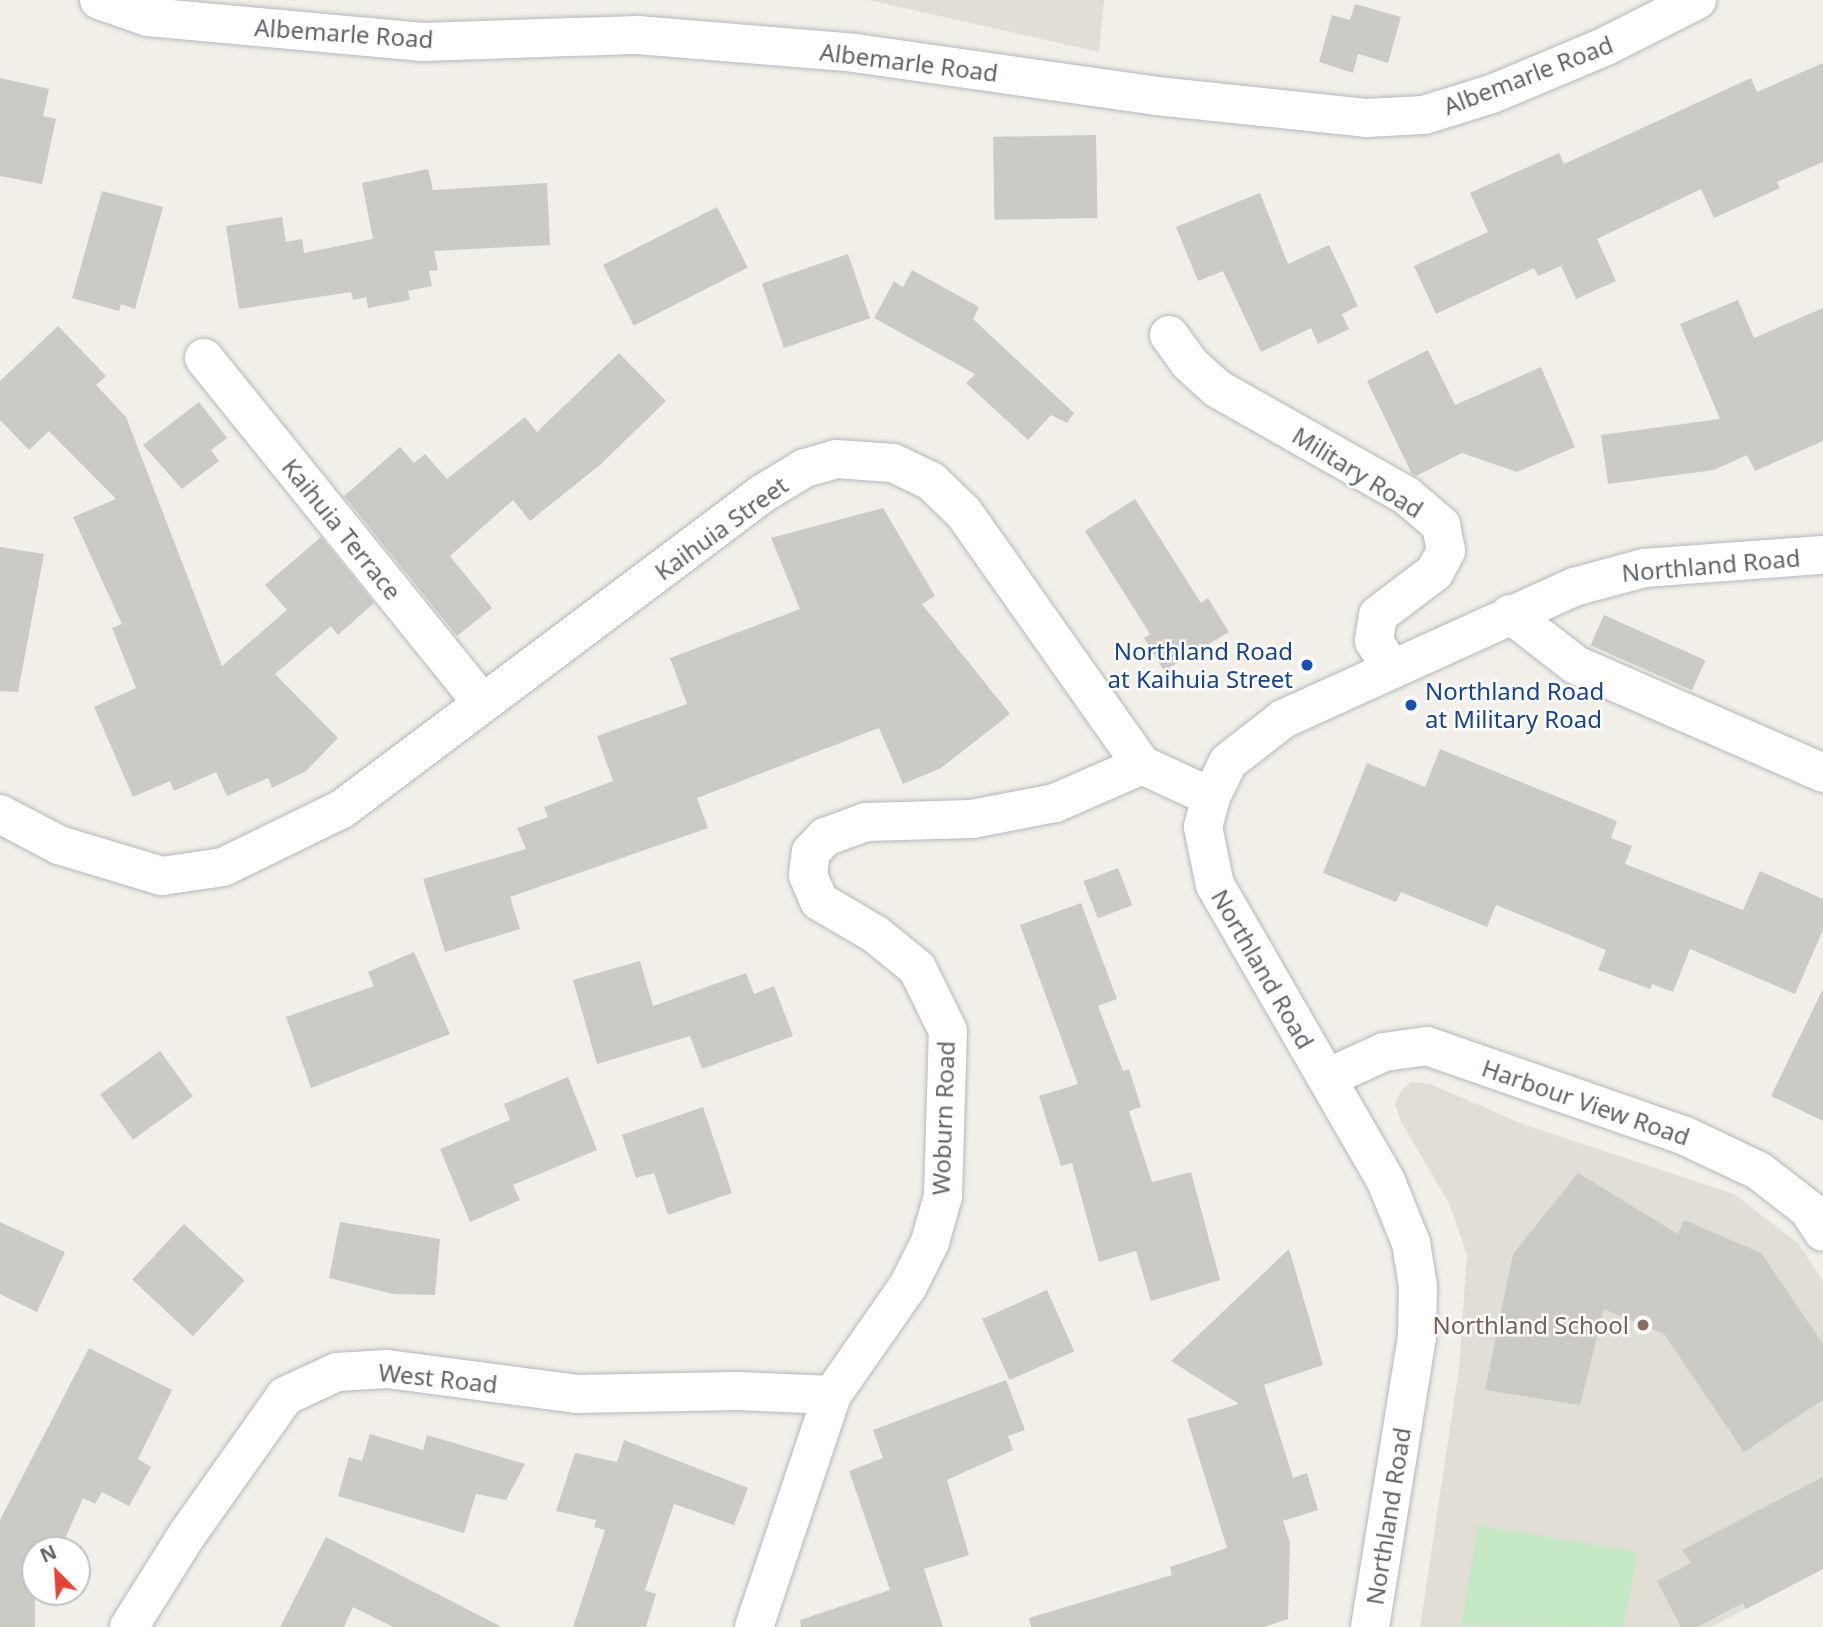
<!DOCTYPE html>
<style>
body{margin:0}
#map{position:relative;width:1823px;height:1627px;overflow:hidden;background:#f1efe8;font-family:"Noto Sans",sans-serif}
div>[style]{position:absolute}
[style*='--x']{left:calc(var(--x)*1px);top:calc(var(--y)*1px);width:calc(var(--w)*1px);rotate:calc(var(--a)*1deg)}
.education>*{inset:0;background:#e1ded6}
.green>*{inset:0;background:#c5e8c5}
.building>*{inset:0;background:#cccac5;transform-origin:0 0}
.roads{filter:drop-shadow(0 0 2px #b5b8bc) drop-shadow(0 0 2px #b5b8bc)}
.minor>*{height:38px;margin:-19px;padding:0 19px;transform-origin:19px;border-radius:19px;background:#fff}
.dots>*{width:19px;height:19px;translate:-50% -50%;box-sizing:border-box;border:4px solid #fff;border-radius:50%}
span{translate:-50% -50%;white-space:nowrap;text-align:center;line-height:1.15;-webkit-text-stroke:5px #fff;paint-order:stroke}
.street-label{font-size:24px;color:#5f6368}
.transit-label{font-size:24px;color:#164399}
.right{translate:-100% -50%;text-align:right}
.left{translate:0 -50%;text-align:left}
.education-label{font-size:24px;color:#785e54}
.north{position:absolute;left:21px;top:1536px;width:70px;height:70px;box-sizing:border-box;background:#fff;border:2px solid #bfc1c3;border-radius:50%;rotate:336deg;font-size:19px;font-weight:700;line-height:28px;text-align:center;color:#5f6368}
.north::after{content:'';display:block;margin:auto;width:24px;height:32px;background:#ea4335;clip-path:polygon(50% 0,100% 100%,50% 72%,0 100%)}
</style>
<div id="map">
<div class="education">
<i style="clip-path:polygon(869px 0,1104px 0,1099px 52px)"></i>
<i style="clip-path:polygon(1412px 1082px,1430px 1084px,1525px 1125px,1734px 1194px,1799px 1244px,1823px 1281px,1823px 1569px,1711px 1627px,1420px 1627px,1459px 1368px,1467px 1255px,1449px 1203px,1401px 1122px,1395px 1104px,1401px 1090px)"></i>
</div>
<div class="green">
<i style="clip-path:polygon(1478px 1525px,1637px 1552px,1624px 1627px,1461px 1625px)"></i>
</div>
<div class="building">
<i style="clip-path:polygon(1355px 4px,1401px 17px,1388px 63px,1358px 54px,1353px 73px,1319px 62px,1332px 15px,1350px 20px)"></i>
<i style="clip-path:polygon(1823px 63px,1823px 162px,1777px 182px,1780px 188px,1714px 218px,1701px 189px,1597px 239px,1616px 281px,1576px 299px,1561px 266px,1538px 276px,1534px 268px,1436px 314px,1414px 266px,1488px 232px,1470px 193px,1559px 153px,1564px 164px,1751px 78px,1757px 92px)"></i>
<i style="clip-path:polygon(0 78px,49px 89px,43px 116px,56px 119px,42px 184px,0 176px)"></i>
<i style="left:1096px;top:135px;width:83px;height:103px;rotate:89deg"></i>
<i style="clip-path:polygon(428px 169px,433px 190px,547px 183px,550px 245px,434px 251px,438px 270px,429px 271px,432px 286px,408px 291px,410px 300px,368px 308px,366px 297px,353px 300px,351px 292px,239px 309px,226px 226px,282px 217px,286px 242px,302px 239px,304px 253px,373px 239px,362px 183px)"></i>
<i style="clip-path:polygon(102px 191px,163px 207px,135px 309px,121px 304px,119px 311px,72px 298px)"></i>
<i style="clip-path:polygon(1260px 193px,1288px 264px,1329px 245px,1358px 306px,1342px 314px,1349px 329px,1318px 344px,1311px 328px,1261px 352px,1223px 271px,1198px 281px,1176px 227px)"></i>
<i style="left:717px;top:207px;width:68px;height:128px;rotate:63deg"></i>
<i style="left:848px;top:254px;width:68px;height:91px;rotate:71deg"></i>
<i style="clip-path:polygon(912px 270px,979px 307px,973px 319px,1074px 413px,1067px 423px,1051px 415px,1028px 440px,966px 383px,975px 374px,874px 318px,894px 281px,903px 287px)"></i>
<i style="clip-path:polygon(1738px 300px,1754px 338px,1823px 308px,1823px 441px,1755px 471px,1747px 455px,1714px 470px,1608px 484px,1601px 435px,1720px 419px,1680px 324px)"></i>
<i style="clip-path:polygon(58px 326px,106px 376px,96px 385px,126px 417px,222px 666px,287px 610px,265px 585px,321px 537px,374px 603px,338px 635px,331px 626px,275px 674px,338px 738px,306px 771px,272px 788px,268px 778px,227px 796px,216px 772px,174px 791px,170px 781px,133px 797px,94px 707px,136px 688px,112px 628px,122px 624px,73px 517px,116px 499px,49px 431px,29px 450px,0 420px,0 381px)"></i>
<i style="clip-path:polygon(1428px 350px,1455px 405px,1541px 367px,1575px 447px,1517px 472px,1462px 453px,1416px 476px,1412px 474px,1367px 381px)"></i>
<i style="clip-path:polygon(619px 353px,666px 401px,601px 464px,530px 521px,513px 500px,450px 556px,492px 608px,457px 636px,344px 496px,400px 447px,414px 463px,425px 454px,447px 479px,525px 417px,537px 432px)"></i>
<i style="clip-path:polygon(199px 402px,227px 438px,211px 450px,219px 461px,182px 489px,143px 445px)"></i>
<i style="clip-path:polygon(1135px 499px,1201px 603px,1208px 598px,1229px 632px,1164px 671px,1144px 638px,1150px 634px,1085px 531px)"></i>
<i style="clip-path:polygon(883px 508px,935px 596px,922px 604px,1010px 714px,941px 768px,903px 784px,879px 728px,697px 798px,708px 828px,510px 897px,520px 929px,445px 952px,423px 879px,526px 849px,517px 828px,548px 817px,544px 807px,613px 781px,597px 736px,687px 704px,670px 658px,800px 609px,771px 538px)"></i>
<i style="clip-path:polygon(0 547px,44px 554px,18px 692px,0 691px)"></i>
<i style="left:1604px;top:615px;width:111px;height:33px;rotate:24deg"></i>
<i style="clip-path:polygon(1440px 749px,1617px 821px,1611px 838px,1632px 846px,1625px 864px,1743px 910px,1760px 871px,1823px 899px,1823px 930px,1795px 994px,1690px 949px,1673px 992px,1652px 984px,1650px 989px,1598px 970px,1606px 950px,1496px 905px,1487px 927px,1401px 892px,1396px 902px,1323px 873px,1367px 763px,1425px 787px)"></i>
<i style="left:1118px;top:868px;width:40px;height:37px;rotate:69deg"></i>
<i style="clip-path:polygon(1081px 903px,1117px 999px,1098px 1006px,1123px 1071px,1129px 1069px,1141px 1107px,1129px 1111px,1152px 1182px,1191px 1172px,1220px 1280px,1151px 1301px,1136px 1251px,1099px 1262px,1072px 1163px,1061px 1166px,1039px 1096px,1078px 1084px,1020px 925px)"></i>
<i style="clip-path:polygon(414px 952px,450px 1034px,311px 1088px,286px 1017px,374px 986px,368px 972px)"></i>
<i style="clip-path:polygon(640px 961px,653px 1006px,746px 973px,754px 994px,774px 986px,793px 1036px,702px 1069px,690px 1036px,597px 1064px,573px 980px)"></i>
<i style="clip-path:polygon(1823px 989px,1823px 1121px,1771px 1096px)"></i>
<i style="left:160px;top:1051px;width:56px;height:74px;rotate:54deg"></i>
<i style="clip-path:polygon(568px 1077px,597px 1150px,513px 1185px,520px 1200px,470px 1222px,440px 1149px,510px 1120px,504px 1104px)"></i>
<i style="clip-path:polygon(703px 1107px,732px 1193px,668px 1215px,654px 1173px,636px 1178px,622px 1135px)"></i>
<i style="clip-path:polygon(1578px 1173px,1678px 1234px,1684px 1220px,1761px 1253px,1823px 1344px,1823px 1400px,1744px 1452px,1664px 1334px,1604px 1309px,1580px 1405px,1485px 1390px,1513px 1254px)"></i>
<i style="clip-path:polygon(0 1222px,65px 1252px,37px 1312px,0 1294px)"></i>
<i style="clip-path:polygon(340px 1222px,440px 1239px,435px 1295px,393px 1294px,329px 1278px)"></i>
<i style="left:184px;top:1224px;width:83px;height:76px;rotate:43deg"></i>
<i style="clip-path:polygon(1289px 1249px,1323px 1365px,1264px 1385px,1293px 1478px,1307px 1473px,1318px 1510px,1283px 1521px,1290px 1543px,1288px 1619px,1264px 1627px,1031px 1627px,1029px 1618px,1172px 1575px,1170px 1567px,1227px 1548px,1187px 1419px,1239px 1404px,1171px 1361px)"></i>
<i style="left:1047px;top:1290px;width:67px;height:71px;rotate:66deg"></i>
<i style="clip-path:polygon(89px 1348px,172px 1390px,138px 1459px,151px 1467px,129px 1506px,102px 1492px,95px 1504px,83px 1498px,60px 1550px,35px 1550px,35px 1627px,0 1627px,0 1520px)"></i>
<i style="clip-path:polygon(1006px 1380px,1025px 1430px,1008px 1436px,1013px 1450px,947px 1480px,969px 1555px,924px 1569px,943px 1627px,801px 1627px,800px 1620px,890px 1590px,849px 1471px,883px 1458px,873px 1430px)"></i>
<i style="clip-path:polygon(370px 1434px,423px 1450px,427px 1435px,525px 1464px,506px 1500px,476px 1494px,464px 1533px,338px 1496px,349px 1457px,362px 1461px)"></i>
<i style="clip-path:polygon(624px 1440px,748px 1488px,734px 1525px,674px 1504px,645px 1590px,656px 1594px,646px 1627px,573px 1627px,605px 1530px,594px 1527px,596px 1520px,556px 1511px,575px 1453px,617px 1462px)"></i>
<i style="clip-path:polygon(1823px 1477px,1823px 1569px,1746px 1609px,1743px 1603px,1697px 1627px,1681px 1627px,1657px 1581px,1691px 1563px,1682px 1550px)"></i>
<i style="clip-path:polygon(326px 1537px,502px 1627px,393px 1627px,353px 1607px,344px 1627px,280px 1627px)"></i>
</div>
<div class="roads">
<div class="minor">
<i style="--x:99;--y:0;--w:52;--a:19.1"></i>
<i style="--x:148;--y:17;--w:276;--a:5.2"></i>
<i style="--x:423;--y:42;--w:215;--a:-1.9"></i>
<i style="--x:638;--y:35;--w:218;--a:4.7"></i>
<i style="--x:855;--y:53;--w:305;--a:8.1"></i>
<i style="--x:1157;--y:96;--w:210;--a:6"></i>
<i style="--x:1366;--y:118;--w:58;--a:-3"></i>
<i style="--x:1424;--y:115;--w:71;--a:-17.2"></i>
<i style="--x:1492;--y:94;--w:124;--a:-22.8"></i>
<i style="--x:1606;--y:46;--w:102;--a:-26.8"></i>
<i style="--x:1169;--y:335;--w:34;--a:54"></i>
<i style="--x:1189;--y:363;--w:39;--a:42"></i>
<i style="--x:1218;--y:389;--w:217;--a:29.5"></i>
<i style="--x:1407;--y:496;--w:45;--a:40.5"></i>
<i style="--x:1441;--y:525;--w:26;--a:79"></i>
<i style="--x:1446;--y:551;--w:24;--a:118"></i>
<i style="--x:1435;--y:572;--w:71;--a:143"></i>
<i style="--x:1378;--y:615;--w:26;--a:99"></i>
<i style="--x:1374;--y:641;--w:32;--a:58"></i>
<i style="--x:204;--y:358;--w:441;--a:51.1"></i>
<i style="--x:1510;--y:614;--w:83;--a:37.7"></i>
<i style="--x:1576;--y:665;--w:270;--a:23.6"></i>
<i style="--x:0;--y:814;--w:67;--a:27.7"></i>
<i style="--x:59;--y:845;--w:108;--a:16.8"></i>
<i style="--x:162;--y:876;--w:62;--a:-8.4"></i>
<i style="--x:223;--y:867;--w:132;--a:-26"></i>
<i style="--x:342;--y:809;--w:525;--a:-36.87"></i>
<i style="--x:762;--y:494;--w:50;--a:-31.2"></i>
<i style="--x:805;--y:468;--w:32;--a:-16"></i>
<i style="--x:836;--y:459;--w:57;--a:4"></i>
<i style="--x:893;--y:463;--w:42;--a:25.3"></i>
<i style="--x:931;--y:481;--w:46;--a:44.1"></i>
<i style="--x:964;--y:513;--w:309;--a:54.8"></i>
<i style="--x:1142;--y:765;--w:76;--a:24.9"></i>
<i style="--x:1327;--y:1078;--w:63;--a:-24.5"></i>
<i style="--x:1384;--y:1052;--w:43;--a:-7.9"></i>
<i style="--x:1427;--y:1046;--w:271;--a:19.2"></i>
<i style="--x:1683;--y:1135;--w:84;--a:25.3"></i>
<i style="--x:1759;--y:1171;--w:62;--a:37.8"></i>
<i style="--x:1808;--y:1209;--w:27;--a:57"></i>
<i style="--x:129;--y:1627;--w:107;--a:-57.9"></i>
<i style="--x:186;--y:1536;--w:171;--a:-54.7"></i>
<i style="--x:285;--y:1396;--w:57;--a:-24.8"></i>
<i style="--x:337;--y:1372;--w:50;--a:-3.4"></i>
<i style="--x:387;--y:1369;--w:191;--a:7.5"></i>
<i style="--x:576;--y:1394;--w:161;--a:-1.1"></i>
<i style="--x:737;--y:1391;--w:95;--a:2.4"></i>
<i style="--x:754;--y:1627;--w:245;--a:-71.4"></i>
<i style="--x:832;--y:1395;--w:133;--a:-55.1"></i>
<i style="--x:908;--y:1286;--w:49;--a:-63.4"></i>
<i style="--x:930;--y:1242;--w:48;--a:-74.2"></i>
<i style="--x:943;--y:1196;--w:165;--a:-88.3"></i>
<i style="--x:948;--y:1031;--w:70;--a:-116.2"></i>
<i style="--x:917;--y:968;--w:54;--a:-141"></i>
<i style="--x:875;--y:934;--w:65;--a:-149.5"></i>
<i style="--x:819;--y:901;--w:28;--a:-113"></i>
<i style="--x:808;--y:875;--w:23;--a:-83"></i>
<i style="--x:811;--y:852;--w:21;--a:-47"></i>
<i style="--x:825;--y:837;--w:44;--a:-20.1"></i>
<i style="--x:866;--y:822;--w:106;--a:-1.6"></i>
<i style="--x:972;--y:819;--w:85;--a:-10.9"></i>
<i style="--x:1055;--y:803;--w:95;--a:-23.6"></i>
<i style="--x:1370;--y:1627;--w:294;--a:-80.8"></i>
<i style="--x:1417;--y:1337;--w:51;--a:-88.9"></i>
<i style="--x:1418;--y:1286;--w:44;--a:-99.2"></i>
<i style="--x:1411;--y:1243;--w:67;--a:-112"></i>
<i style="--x:1386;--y:1181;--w:342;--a:-120"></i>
<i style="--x:1215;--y:885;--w:59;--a:-101.7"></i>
<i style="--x:1203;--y:827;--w:31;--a:-75"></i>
<i style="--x:1211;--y:797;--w:39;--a:-64"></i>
<i style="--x:1228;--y:762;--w:70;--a:-38"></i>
<i style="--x:1283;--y:719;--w:320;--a:-24.4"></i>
<i style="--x:1574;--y:587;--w:73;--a:-15.2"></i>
<i style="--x:1644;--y:568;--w:179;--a:-4.2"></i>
</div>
</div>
<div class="dots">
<i style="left:1307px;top:665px;background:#1a4fb4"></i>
<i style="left:1411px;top:705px;background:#1a4fb4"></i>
<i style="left:1643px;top:1325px;background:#8d6e63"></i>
</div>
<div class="street-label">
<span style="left:344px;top:33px;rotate:4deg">Albemarle Road</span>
<span style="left:909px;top:62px;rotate:7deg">Albemarle Road</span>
<span style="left:1528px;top:75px;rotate:-21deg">Albemarle Road</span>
<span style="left:1358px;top:472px;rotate:32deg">Military Road</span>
<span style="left:721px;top:528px;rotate:-36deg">Kaihuia Street</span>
<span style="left:342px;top:529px;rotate:51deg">Kaihuia Terrace</span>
<span style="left:1711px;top:565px;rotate:-5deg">Northland Road</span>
<span style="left:1263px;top:969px;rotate:60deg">Northland Road</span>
<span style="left:1586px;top:1102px;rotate:19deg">Harbour View Road</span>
<span style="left:943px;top:1118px;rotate:-88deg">Woburn Road</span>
<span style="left:438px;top:1378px;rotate:6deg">West Road</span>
<span style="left:1388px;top:1516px;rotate:-81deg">Northland Road</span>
</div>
<div class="transit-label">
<span class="right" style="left:1293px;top:665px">Northland Road<br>at Kaihuia Street</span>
<span class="left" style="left:1425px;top:705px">Northland Road<br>at Military Road</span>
</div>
<div class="education-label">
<span class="right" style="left:1629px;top:1325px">Northland School</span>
</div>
<div class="north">N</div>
</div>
